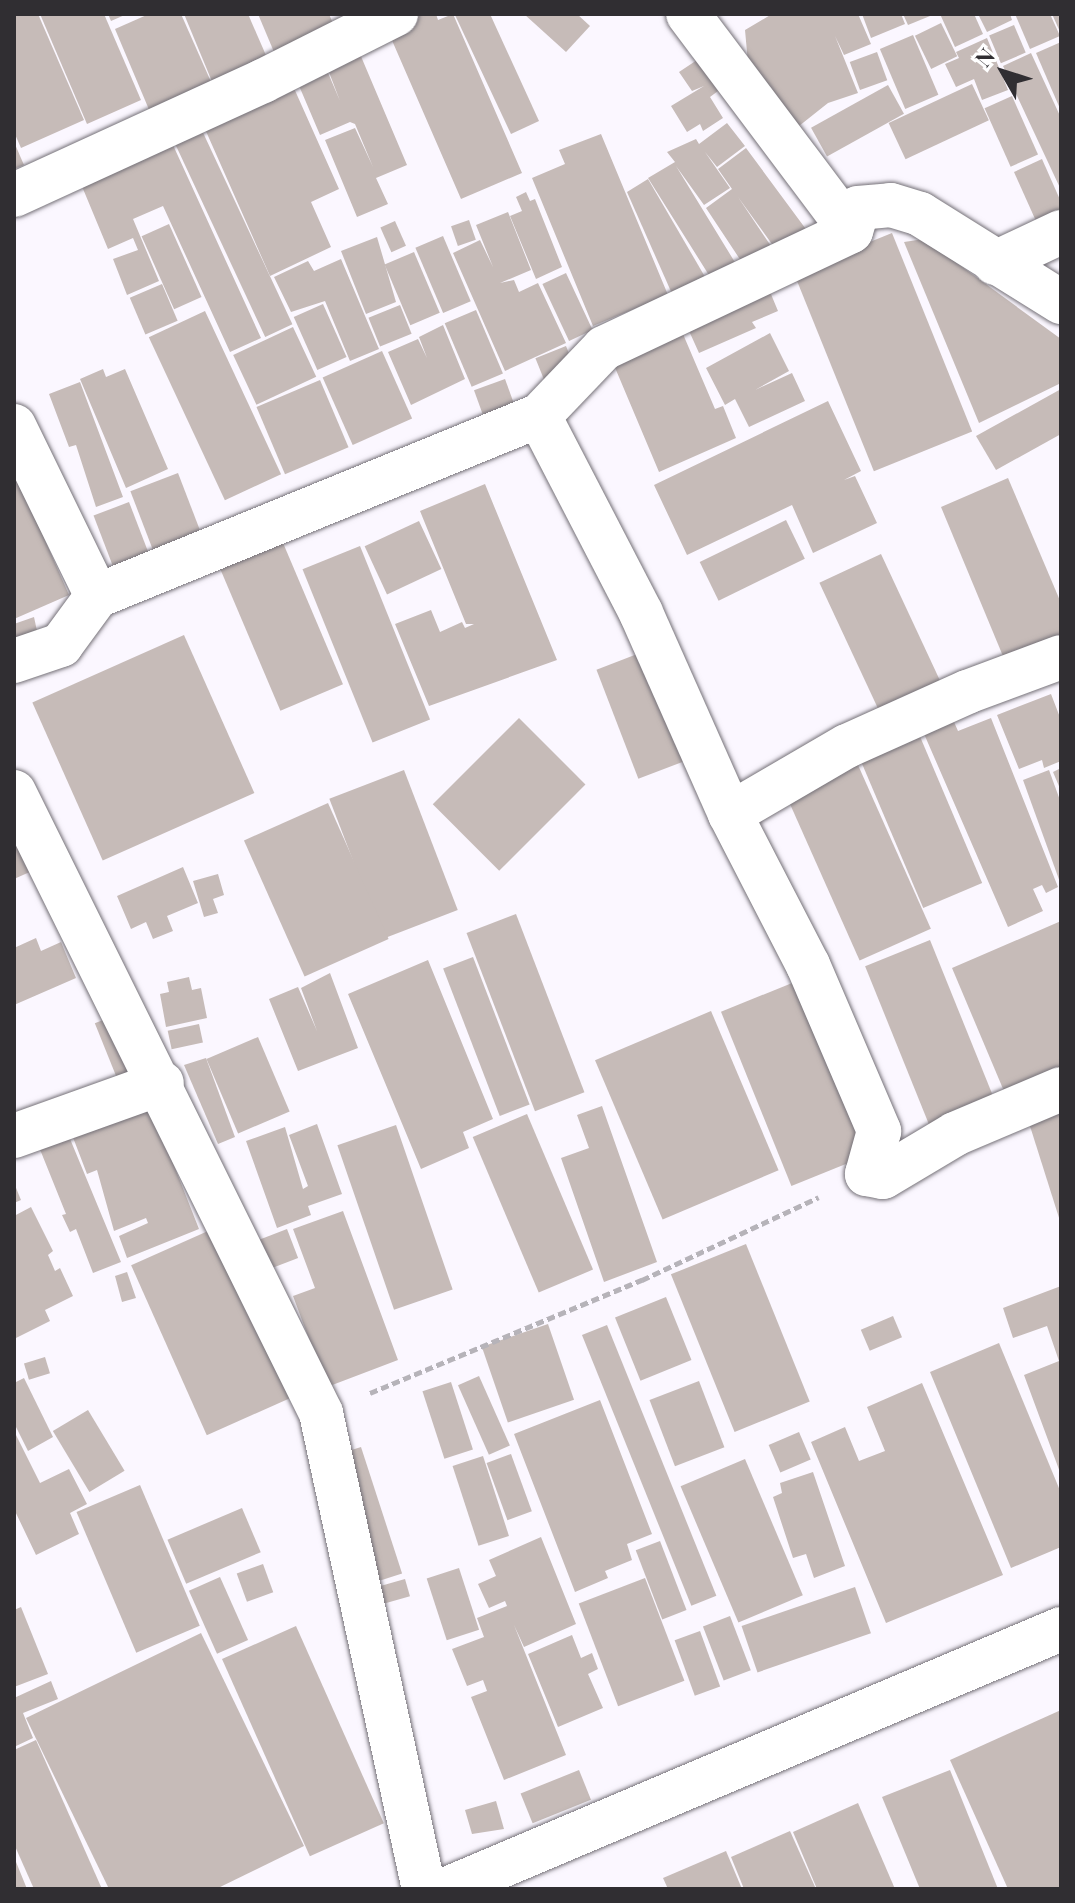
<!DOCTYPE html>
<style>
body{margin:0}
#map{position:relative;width:1075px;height:1903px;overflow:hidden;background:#fbf7ff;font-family:"Playfair Display",serif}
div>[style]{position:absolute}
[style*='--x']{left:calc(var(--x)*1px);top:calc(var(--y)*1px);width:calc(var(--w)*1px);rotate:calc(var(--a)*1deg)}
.building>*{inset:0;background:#c6bbb8;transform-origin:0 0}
.path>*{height:5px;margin-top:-2.5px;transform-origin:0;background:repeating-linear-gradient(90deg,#b6b3b9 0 8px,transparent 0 12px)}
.roads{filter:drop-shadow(0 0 2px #757178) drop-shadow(0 0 2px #757178)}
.street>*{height:44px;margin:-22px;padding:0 22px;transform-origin:22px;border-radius:22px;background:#fff}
span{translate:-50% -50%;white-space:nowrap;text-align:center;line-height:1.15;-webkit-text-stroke:6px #fff;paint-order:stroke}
.frame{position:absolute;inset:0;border:16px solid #302e32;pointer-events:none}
.north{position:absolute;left:963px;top:32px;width:80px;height:80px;-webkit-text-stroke:6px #fff;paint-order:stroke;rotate:309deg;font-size:22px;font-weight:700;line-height:32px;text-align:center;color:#302e32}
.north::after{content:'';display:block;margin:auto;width:28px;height:36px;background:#302e32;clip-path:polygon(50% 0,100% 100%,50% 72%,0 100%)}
</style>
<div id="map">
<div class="building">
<i style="clip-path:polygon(14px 14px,38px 14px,84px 120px,21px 148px,14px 132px)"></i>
<i style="clip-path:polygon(40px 14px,104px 14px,141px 100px,87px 124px)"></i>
<i style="clip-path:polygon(108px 14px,127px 14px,111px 21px)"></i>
<i style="clip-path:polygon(149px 14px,181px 14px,212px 84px,150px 112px,115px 29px)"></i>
<i style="clip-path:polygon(184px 14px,248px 14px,268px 60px,213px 84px)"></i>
<i style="clip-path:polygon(258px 14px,329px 14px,334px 26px,274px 52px)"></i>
<i style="clip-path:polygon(403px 14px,436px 14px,438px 20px,453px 14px,522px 173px,461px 199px,384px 22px)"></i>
<i style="clip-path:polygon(490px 14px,539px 121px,511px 134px,455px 15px)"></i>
<i style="clip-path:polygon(524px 14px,577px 14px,590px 26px,566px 52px)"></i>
<i style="clip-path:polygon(772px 14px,858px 14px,871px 44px,844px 55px,835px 36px,858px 93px,828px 103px,794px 130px,748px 63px,745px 30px)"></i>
<i style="clip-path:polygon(862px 14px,901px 14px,905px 24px,871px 38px)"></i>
<i style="clip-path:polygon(903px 14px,935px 14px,908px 25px)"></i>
<i style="clip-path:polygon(940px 14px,974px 14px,983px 34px,955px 47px)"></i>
<i style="clip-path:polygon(978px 14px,1010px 14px,1012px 20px,987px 32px)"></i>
<i style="clip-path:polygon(1015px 14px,1050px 14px,1060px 36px,1030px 49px)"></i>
<i style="clip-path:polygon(1052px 14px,1061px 14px,1061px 34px)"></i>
<i style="left:941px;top:23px;width:37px;height:29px;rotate:64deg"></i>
<i style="left:1014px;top:25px;width:30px;height:27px;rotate:67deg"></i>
<i style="left:913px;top:35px;width:65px;height:36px;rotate:67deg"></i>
<i style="clip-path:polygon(987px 38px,1008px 90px,982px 100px,974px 79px,956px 87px,945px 64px,959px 58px,956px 52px)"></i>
<i style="clip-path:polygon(1061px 42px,1061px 111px,1036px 53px)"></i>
<i style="left:877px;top:52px;width:30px;height:29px;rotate:70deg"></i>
<i style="clip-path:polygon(1031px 53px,1061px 118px,1061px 190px,1003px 66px)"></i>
<i style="clip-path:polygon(360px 54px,407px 165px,376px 178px,388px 204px,357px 217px,325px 140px,355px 128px,373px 167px,355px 124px,350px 122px,320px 135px,297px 81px,326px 68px,340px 101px,327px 67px)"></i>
<i style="clip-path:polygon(697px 60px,718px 91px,710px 97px,723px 118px,703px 131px,700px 124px,687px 132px,671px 106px,704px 86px,692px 91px,679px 72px)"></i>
<i style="left:972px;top:84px;width:40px;height:92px;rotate:65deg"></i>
<i style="left:888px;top:85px;width:33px;height:88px;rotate:61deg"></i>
<i style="clip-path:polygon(293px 86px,339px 189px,311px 202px,331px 247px,270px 276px,201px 120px)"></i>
<i style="left:1012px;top:96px;width:64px;height:30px;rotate:66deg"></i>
<i style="clip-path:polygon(727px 123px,745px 146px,717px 167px,705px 152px,730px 188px,704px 205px,676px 166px,736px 264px,712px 280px,648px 178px,675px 162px,667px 152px,696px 139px,699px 144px)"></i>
<i style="left:199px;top:124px;width:221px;height:30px;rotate:65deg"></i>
<i style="clip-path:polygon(601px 134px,668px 295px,593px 326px,532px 178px,565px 164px,559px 150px)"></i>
<i style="clip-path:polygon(14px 142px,24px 165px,14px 169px)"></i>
<i style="clip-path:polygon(173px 145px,261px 338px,230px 352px,163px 206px,133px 219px,159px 281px,127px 295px,113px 259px,138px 250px,133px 238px,108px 249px,76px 172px)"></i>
<i style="clip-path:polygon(746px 148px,811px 236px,782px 258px,738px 197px,777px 255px,749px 273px,706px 208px,732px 189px,718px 169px)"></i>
<i style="clip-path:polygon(1042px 159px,1061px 202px,1061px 221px,1040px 230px,1014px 172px)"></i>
<i style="clip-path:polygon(648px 179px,708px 282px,673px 296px,627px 192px)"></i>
<i style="clip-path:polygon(526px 192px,530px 201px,535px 199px,562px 267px,536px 279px,510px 216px,522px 211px,516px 197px)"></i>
<i style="clip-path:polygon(508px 212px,531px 270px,500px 283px,514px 280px,519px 292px,538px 283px,566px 343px,505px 371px,453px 253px,480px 240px,493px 267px,476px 225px)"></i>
<i style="left:469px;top:220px;width:21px;height:19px;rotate:71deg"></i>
<i style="left:395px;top:221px;width:27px;height:16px;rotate:66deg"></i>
<i style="left:169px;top:224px;width:80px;height:30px;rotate:66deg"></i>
<i style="left:892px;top:233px;width:214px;height:106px;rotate:68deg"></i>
<i style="left:443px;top:236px;width:71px;height:30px;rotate:67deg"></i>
<i style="clip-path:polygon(377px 237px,396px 302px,366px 314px,341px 251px)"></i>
<i style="clip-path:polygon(924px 239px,1061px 339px,1061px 383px,979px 423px,904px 242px)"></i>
<i style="left:414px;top:252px;width:66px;height:32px;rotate:67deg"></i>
<i style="clip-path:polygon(341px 259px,379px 349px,350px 361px,325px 301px,291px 312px,274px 277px,308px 261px,314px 271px)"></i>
<i style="left:566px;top:273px;width:63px;height:26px;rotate:65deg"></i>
<i style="left:162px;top:284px;width:40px;height:35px;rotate:67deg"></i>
<i style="clip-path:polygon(768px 287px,778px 311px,752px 322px,756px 328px,699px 353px,685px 322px)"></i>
<i style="left:323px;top:304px;width:58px;height:32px;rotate:66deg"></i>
<i style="left:400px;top:305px;width:31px;height:34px;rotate:68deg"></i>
<i style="left:476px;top:310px;width:69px;height:34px;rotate:67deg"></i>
<i style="left:205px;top:311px;width:180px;height:62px;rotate:65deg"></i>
<i style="clip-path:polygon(677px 320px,715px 409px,723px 406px,736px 438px,659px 472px,608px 351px)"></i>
<i style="clip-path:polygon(443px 325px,465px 379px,411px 405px,388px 352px,418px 339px,427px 358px,419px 337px)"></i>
<i style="left:293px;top:327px;width:55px;height:66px;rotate:65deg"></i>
<i style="clip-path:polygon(770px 333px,789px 371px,755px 390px,792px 373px,805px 401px,749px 427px,735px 399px,725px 405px,706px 368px)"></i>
<i style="left:566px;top:346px;width:24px;height:33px;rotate:68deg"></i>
<i style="left:382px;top:351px;width:74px;height:65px;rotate:66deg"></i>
<i style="clip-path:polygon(103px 369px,106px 377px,125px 369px,168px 469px,126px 488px,80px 379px)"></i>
<i style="left:505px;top:379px;width:30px;height:33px;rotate:70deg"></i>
<i style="left:320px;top:380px;width:73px;height:69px;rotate:67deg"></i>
<i style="clip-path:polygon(80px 382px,123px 497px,96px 507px,76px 445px,69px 447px,49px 394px)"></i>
<i style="clip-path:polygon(1061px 389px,1061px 434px,996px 470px,976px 436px)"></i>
<i style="clip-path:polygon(828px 401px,861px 471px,844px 480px,855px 476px,877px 523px,813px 553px,792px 505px,687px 555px,654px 485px)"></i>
<i style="clip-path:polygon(14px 469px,69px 595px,14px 619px)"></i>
<i style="left:178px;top:473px;width:65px;height:51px;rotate:69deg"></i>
<i style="clip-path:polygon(1008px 478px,1061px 603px,1061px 651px,1010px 673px,941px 507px)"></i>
<i style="clip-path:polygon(485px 484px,557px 660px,429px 706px,395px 624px,431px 610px,440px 632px,462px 622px,465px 628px,474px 624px,466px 624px,420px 511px)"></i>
<i style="left:129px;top:502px;width:60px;height:38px;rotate:69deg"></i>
<i style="left:786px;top:520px;width:43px;height:96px;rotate:64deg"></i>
<i style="left:419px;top:521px;width:53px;height:60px;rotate:65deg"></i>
<i style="left:275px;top:524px;width:174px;height:68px;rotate:67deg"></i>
<i style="left:360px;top:546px;width:187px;height:62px;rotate:68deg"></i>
<i style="left:881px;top:554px;width:147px;height:68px;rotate:65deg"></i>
<i style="clip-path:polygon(34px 617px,37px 631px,14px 639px,14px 624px)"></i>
<i style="left:184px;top:635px;width:173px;height:166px;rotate:66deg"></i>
<i style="left:645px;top:651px;width:117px;height:52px;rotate:69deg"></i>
<i style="clip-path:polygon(1051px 694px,1061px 720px,1061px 761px,1044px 768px,1042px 760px,1019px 769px,997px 715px)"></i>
<i style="clip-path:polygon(947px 706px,958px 731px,991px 718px,1058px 887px,1046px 893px,1042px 885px,1033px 889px,1043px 911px,1008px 927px,918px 720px)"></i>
<i style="left:519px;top:718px;width:94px;height:122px;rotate:45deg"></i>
<i style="left:913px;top:720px;width:177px;height:64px;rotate:67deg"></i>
<i style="left:854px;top:756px;width:189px;height:78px;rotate:66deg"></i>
<i style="clip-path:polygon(1061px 768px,1061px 791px,1053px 772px)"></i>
<i style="left:404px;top:770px;width:150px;height:80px;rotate:69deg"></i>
<i style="clip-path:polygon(1049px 770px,1061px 803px,1061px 885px,1023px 780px)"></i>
<i style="left:328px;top:803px;width:149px;height:92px;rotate:66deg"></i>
<i style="clip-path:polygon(14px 806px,41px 867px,14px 879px)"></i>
<i style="clip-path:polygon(183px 867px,198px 903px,167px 916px,173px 931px,153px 939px,146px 922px,131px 929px,117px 896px)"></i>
<i style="clip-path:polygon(218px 874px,224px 895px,213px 899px,218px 913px,204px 917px,193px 881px)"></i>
<i style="left:516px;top:914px;width:191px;height:53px;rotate:69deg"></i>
<i style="clip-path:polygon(1061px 921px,1061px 1081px,1009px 1103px,952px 968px)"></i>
<i style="clip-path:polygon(36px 938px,41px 951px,61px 942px,76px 978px,14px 1005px,14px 948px)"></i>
<i style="left:930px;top:940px;width:183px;height:70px;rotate:68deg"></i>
<i style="left:473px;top:957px;width:158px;height:32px;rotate:69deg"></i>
<i style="clip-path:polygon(428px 960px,493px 1119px,463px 1132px,469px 1148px,421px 1169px,348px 994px)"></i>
<i style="clip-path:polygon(330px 973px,358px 1048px,298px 1071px,269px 999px,298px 987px,317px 1031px,301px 988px)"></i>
<i style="clip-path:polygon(189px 977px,192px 990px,201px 988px,207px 1018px,166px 1027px,160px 994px,169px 992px,167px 982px)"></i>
<i style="left:797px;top:981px;width:188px;height:82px;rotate:68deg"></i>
<i style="left:711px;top:1011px;width:173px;height:126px;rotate:67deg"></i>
<i style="left:118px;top:1014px;width:67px;height:25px;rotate:68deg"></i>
<i style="left:199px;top:1024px;width:19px;height:32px;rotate:78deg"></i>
<i style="left:258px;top:1037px;width:81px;height:56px;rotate:67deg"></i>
<i style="clip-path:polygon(206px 1058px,235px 1137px,218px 1144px,184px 1065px)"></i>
<i style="clip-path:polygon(1061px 1092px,1061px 1221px,1060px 1221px,1023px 1104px)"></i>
<i style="clip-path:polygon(147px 1097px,199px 1229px,127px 1258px,119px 1236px,148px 1223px,146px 1218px,114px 1231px,97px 1170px,87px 1174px,69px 1127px)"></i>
<i style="clip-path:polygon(602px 1106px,657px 1262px,604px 1282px,561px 1158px,589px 1148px,577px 1115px)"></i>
<i style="left:527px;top:1114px;width:169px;height:59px;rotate:67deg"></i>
<i style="clip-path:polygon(317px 1124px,342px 1194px,308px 1206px,311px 1215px,277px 1228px,246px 1141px,285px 1127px,303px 1189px,308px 1186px,289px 1135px)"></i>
<i style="left:396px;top:1125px;width:174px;height:62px;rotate:71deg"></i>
<i style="clip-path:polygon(68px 1134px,121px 1262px,93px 1273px,76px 1229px,70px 1232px,62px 1215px,66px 1214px,39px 1147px)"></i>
<i style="clip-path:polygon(14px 1183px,21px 1200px,14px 1203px)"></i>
<i style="clip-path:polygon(31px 1207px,53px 1251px,48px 1255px,55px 1271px,60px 1268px,73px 1296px,45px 1310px,50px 1321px,14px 1339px,14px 1216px)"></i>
<i style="clip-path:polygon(343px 1211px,398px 1360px,327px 1387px,293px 1296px,315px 1288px,293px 1229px)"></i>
<i style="left:217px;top:1227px;width:186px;height:94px;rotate:66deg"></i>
<i style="left:287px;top:1229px;width:31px;height:39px;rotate:69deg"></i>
<i style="left:746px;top:1244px;width:170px;height:81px;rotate:68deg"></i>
<i style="clip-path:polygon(127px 1272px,136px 1298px,122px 1302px,115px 1276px)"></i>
<i style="clip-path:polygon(1061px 1286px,1061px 1475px,1024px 1375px,1059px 1361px,1047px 1326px,1013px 1338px,1003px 1308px)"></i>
<i style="left:666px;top:1297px;width:68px;height:55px;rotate:68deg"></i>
<i style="left:893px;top:1316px;width:23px;height:35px;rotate:67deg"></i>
<i style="left:548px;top:1324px;width:80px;height:70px;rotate:71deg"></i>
<i style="left:607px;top:1325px;width:292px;height:27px;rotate:68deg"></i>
<i style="clip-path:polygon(999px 1343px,1061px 1493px,1061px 1547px,1011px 1568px,930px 1372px)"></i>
<i style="left:45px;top:1357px;width:17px;height:22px;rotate:73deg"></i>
<i style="left:479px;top:1376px;width:76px;height:23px;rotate:66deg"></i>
<i style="clip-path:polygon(24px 1378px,53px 1437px,28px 1451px,14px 1423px,14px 1383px)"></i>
<i style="left:699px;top:1381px;width:71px;height:53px;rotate:69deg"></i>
<i style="left:451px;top:1382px;width:71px;height:30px;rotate:72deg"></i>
<i style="clip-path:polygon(922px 1383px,1003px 1575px,886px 1623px,811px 1442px,845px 1427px,859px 1461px,885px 1451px,867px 1407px)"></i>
<i style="clip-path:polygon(600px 1400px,652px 1534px,627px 1544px,632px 1560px,605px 1571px,608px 1578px,575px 1592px,514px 1434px)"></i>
<i style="left:88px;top:1410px;width:71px;height:41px;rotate:59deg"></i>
<i style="clip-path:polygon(14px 1431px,40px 1483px,69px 1469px,87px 1504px,70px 1513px,79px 1534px,36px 1555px,14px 1509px)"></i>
<i style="left:799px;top:1432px;width:30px;height:33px;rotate:67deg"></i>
<i style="left:361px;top:1447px;width:133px;height:27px;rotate:72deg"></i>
<i style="left:511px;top:1454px;width:61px;height:26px;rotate:70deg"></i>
<i style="left:483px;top:1456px;width:84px;height:32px;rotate:72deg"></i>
<i style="left:745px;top:1459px;width:148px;height:70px;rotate:67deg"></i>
<i style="clip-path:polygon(813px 1472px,845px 1566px,814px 1578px,806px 1554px,793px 1558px,773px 1497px,782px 1493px,780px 1483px)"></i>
<i style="left:140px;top:1485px;width:153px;height:69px;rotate:67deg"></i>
<i style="left:242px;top:1508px;width:48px;height:81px;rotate:67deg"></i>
<i style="clip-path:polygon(541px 1537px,576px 1624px,524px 1647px,514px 1625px,566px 1755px,504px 1780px,471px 1697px,487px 1691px,483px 1680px,467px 1686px,452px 1649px,484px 1637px,477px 1618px,507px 1606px,505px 1601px,489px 1608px,478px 1584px,496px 1576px,489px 1560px)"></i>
<i style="left:660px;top:1541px;width:74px;height:26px;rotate:69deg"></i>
<i style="left:263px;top:1564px;width:30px;height:28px;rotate:70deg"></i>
<i style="left:459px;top:1568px;width:65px;height:34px;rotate:72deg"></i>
<i style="left:220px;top:1577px;width:69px;height:34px;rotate:66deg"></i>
<i style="left:645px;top:1578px;width:110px;height:71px;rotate:69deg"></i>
<i style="left:405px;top:1579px;width:18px;height:32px;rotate:74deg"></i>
<i style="left:855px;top:1587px;width:49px;height:120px;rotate:71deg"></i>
<i style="clip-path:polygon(21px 1607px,48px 1674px,14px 1687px,14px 1610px)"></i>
<i style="left:730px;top:1616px;width:58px;height:29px;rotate:69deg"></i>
<i style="left:296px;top:1626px;width:216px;height:81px;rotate:66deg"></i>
<i style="left:700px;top:1631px;width:59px;height:27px;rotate:70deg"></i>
<i style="clip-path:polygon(201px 1633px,304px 1846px,216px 1889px,109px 1889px,26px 1718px)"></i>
<i style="clip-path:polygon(572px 1635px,581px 1658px,592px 1653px,598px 1669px,588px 1674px,603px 1708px,558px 1727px,528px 1654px)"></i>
<i style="clip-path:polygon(51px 1681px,58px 1699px,23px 1713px,33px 1738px,14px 1747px,14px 1698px)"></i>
<i style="clip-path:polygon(1061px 1710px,1061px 1889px,1008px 1889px,950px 1760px)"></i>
<i style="clip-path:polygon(36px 1740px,102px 1889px,34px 1889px,14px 1844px,14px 1750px)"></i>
<i style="left:579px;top:1770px;width:32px;height:63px;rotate:68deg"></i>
<i style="clip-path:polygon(950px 1770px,998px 1889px,920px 1889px,882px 1797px)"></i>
<i style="clip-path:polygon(496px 1801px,504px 1829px,472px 1834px,465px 1810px)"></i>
<i style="clip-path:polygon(858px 1803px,895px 1889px,817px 1889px,793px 1832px)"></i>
<i style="clip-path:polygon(790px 1831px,816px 1889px,744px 1889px,731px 1857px)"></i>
<i style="clip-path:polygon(726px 1851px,742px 1889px,668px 1889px,663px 1878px)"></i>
<i style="clip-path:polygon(14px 1857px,27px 1889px,14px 1889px)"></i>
</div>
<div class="path">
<i style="--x:370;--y:1393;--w:295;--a:-22.6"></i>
<i style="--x:642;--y:1280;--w:195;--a:-25.1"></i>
</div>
<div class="roads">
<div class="street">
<i style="--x:688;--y:14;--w:271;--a:53.1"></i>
<i style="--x:14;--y:195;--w:274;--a:-24.6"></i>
<i style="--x:263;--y:81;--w:149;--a:-26.7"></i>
<i style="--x:995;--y:263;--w:73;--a:-25.2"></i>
<i style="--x:539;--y:416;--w:222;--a:62.6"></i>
<i style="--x:641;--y:613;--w:220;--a:66.1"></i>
<i style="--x:730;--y:814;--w:170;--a:62.7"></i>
<i style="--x:808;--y:965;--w:181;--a:66.8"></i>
<i style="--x:879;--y:1131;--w:45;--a:105.6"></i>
<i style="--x:867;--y:1174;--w:16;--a:11"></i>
<i style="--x:883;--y:1177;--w:84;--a:-30.8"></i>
<i style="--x:955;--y:1134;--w:115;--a:-23"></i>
<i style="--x:14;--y:426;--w:189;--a:64"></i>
<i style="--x:14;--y:661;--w:50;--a:-18.8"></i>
<i style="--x:61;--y:645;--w:61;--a:-53.7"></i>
<i style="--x:97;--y:596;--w:477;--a:-22.2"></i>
<i style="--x:539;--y:416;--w:94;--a:-46.3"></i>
<i style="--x:604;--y:348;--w:273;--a:-25.3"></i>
<i style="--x:851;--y:231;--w:24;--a:-73"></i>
<i style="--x:858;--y:208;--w:33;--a:-5"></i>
<i style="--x:891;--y:205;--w:30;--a:17"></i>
<i style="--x:920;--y:214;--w:166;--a:32"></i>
<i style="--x:14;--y:792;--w:693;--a:63.69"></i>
<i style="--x:321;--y:1413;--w:487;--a:77.8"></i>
<i style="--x:730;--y:814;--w:135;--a:-30.2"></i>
<i style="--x:847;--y:746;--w:132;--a:-24.2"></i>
<i style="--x:967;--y:692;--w:100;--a:-20.4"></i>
<i style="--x:14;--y:1136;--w:157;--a:-19.7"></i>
<i style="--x:447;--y:1889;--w:667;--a:-22.95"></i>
</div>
</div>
<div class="frame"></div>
<div class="north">N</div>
</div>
